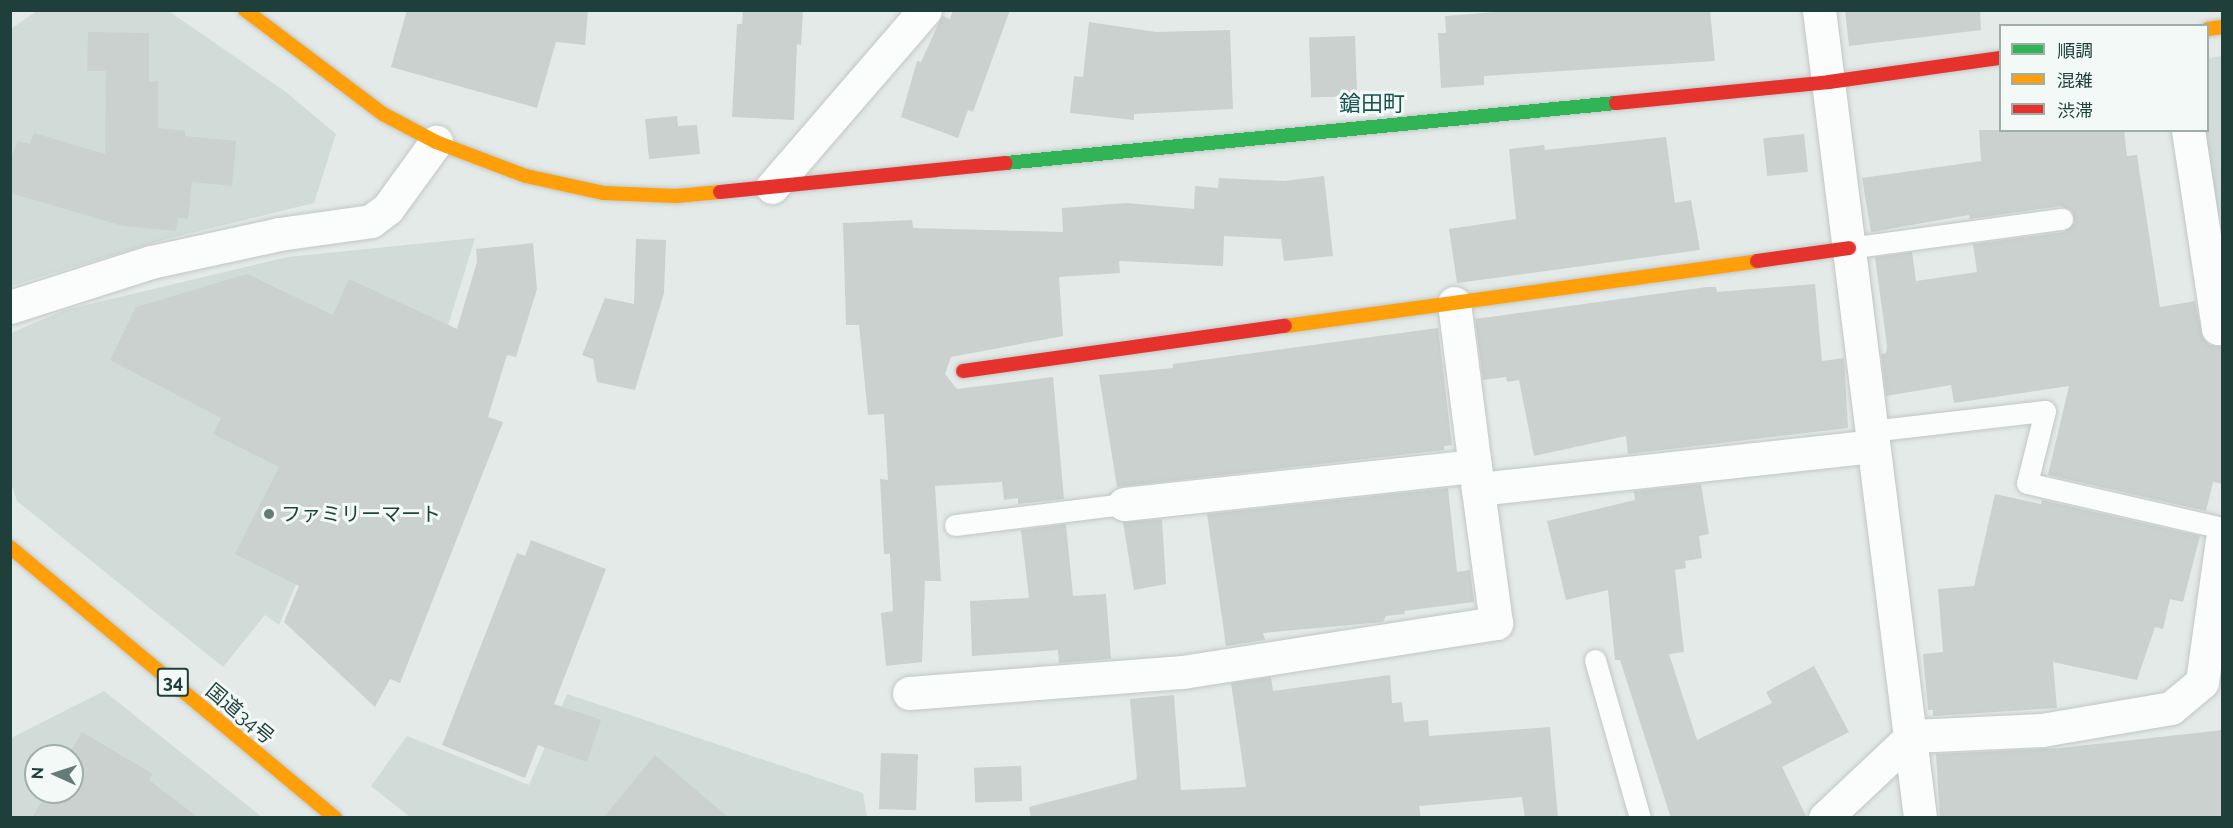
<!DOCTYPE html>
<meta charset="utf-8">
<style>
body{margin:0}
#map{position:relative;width:2233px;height:828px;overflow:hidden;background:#e4eae8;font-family:Raleway,"Noto Sans JP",sans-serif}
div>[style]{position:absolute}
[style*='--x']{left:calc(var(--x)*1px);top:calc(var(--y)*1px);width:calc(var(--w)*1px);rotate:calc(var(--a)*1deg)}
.built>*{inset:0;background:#d1dcd8}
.building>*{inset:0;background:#cad1cf;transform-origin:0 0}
.roads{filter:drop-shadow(0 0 2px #c1c7c5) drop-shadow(0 0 2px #c1c7c5)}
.lane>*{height:21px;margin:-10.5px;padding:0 10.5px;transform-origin:10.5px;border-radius:10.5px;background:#fbfcfc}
.street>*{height:33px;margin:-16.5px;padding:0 16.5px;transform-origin:16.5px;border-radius:16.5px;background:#fbfcfc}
.fast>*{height:14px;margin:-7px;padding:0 7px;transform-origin:7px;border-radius:7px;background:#30b455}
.slow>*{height:14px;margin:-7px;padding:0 7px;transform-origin:7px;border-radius:7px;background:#ff9f0a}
.jam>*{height:14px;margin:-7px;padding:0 7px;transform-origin:7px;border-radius:7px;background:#e5322d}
.dots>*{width:16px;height:16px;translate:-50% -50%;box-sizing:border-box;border:3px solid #f2f9f6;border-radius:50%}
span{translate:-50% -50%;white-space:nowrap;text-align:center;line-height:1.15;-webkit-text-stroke:6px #f2f9f6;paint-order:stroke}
.shield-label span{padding:2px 4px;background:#f2f9f6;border:2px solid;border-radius:4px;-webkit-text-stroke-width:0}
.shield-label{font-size:18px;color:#1f3f3b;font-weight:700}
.poi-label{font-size:20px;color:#1f3f3b}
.left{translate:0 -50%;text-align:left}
.street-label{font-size:20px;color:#1f3f3b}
.quarter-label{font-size:22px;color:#19534d}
.frame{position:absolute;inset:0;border:12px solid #1f3f3b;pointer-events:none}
.legend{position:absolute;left:1999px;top:24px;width:210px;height:108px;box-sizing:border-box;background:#f2f9f6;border:2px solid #9eafab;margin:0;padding:8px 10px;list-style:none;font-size:18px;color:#1f3f3b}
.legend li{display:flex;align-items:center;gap:12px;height:30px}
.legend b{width:30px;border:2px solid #9eafab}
.north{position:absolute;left:24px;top:744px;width:60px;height:60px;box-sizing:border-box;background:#f2f9f6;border:2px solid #9eafab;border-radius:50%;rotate:273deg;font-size:16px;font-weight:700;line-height:24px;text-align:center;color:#1f3f3b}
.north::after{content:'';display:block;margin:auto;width:21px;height:27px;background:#647b78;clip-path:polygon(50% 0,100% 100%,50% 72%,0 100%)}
</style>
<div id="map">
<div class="built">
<i style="clip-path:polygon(167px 10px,286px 92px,336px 134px,314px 203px,163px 240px,11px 286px,12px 28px,37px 11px)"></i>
<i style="clip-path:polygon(2222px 56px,2222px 219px,2214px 219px,2201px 131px,2208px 130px,2208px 58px)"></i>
<i style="clip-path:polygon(475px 238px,431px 381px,388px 365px,279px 625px,265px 615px,223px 667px,17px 501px,11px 483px,11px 333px,65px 310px,287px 257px)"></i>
<i style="clip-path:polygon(evenodd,104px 691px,262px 817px,11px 818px,11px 738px,104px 691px,36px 756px,72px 756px,72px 792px,36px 792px,36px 756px)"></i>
<i style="clip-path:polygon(567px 694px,863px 793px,867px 817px,410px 817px,371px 786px,407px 736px,529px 785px)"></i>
</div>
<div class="building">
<i style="clip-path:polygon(407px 10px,588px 10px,585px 45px,556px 42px,537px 108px,391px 67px)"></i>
<i style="clip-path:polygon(743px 10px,803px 10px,801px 45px,797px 44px,794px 120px,732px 117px,737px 24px,742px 24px)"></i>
<i style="clip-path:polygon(953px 10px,1010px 10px,973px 112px,968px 110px,958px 138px,901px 117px,917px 61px,921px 62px,942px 16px,950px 19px)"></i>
<i style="clip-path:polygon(1520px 10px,1710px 10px,1715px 61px,1484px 76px,1484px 85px,1441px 88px,1438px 33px,1446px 33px,1445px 16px)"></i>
<i style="clip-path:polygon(1845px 10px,1980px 10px,1981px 30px,1849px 46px)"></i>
<i style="clip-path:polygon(1089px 22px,1156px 32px,1230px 30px,1233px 109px,1134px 114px,1134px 120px,1070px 113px,1074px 76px,1083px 77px)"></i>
<i style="clip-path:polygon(88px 32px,149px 33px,149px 82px,158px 81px,158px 128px,185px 131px,185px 136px,236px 141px,232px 186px,192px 182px,188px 219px,178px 218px,176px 231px,123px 226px,10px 193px,10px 163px,17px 141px,30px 144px,34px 133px,105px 154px,106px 71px,87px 71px)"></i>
<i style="left:1355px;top:36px;width:60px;height:46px;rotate:88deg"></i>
<i style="clip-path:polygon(677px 116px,678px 126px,697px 125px,700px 154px,649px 159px,645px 119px)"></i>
<i style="clip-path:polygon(1979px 130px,2124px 130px,2127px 156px,2137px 155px,2160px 307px,2195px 301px,2203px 338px,2210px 345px,2223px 347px,2223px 484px,2213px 482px,2206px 511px,2048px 475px,2069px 386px,1954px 403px,1951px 385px,1886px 396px,1881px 354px,1886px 353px,1887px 346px,1875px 257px,1912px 252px,1916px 281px,1977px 272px,1973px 244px,2064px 232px,2074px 223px,2072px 211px,2060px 206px,1970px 219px,1969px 215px,1871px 232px,1862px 178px,1981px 161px)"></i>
<i style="left:1804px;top:134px;width:38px;height:41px;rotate:84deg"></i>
<i style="clip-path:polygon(1666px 137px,1675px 203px,1691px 200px,1700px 250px,1457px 283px,1449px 229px,1516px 219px,1509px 149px,1544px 145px,1545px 150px)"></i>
<i style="clip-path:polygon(1324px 176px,1333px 256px,1284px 261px,1281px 239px,1224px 236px,1223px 266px,1119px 261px,1120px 273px,1059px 277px,1063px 336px,951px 357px,945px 374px,957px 389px,1053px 377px,1064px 499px,1018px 504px,1018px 498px,1004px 500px,1002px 482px,935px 486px,941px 581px,925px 581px,922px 662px,886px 666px,881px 613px,893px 611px,890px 554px,884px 554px,880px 479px,888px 480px,884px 414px,868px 415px,859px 325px,846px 325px,843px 223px,912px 220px,913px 228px,1063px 232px,1062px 208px,1127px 203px,1194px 209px,1195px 186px,1218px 188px,1219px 178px,1285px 181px)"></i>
<i style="clip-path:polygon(636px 239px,666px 240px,664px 293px,635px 390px,597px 382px,593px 359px,582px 355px,605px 298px,634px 304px)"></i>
<i style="clip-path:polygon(533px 243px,537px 289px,516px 357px,507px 355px,488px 417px,503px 422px,400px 683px,390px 679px,375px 707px,284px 622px,299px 586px,235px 554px,279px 467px,213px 434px,221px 418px,110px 360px,136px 307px,247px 274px,333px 315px,349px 279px,457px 329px,477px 262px,476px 249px)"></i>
<i style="clip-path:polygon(1815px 284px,1822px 361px,1844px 358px,1848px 428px,1628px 454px,1626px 436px,1534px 456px,1519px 380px,1507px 382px,1506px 377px,1483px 380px,1475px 319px,1707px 287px,1716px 287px,1717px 292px)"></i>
<i style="clip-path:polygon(1438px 328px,1452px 445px,1444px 446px,1444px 450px,1117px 487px,1099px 375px,1173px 368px,1173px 364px)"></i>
<i style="clip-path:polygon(1701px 484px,1709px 534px,1699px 536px,1702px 558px,1685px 561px,1686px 568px,1675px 570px,1684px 652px,1669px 654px,1697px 740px,1772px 703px,1766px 692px,1814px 666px,1849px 732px,1782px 767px,1807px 818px,1671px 818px,1620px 660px,1615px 660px,1608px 590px,1566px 600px,1547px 521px,1635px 500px,1634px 491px)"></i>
<i style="clip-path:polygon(1448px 488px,1457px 572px,1470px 570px,1474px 602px,1404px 611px,1405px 614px,1386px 616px,1383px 622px,1263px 633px,1265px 640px,1226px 646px,1207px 514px)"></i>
<i style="clip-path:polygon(1995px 494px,2041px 504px,2042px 500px,2200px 536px,2183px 602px,2170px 599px,2163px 629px,2155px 627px,2137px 680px,2053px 662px,2057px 708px,1933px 716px,1933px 710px,1928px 710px,1923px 654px,1943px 652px,1938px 589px,1974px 586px)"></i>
<i style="clip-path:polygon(1162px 519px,1166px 584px,1134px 590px,1123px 522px)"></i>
<i style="clip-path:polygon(1066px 524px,1073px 596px,1106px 594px,1111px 659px,1059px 663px,1058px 650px,972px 656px,970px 601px,1029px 598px,1021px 530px)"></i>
<i style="clip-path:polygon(531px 540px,606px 569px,554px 704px,601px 720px,587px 762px,538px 745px,525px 778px,442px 745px,517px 553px,525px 556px)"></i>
<i style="clip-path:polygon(1390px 675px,1392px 703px,1402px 702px,1404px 722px,1428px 720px,1429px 736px,1550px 727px,1558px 818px,1525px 818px,1522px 797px,1419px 806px,1421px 818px,1031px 818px,1029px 807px,1137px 779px,1130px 699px,1174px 695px,1181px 790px,1246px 787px,1231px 683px,1271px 677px,1273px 691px)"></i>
<i style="clip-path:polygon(2223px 730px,2223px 818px,1940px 818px,1936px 754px,2060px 748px)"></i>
<i style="clip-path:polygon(82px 732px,153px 774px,149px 780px,199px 818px,32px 818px,47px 792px,72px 792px,72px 756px,68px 756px)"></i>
<i style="left:881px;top:753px;width:37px;height:56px;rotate:2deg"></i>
<i style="clip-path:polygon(655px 755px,729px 818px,603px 818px)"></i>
<i style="left:1021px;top:766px;width:35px;height:47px;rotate:88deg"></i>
</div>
<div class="roads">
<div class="lane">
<i style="--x:1849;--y:248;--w:215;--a:-7.8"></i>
<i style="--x:1871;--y:431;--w:175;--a:-6.6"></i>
<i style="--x:2045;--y:411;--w:74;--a:104"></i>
<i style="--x:2027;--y:483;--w:200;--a:13"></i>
<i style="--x:955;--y:525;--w:170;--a:-7.1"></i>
<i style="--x:1595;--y:660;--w:164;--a:74.1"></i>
</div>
<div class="street">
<i style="--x:1819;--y:10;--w:814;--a:82.87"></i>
<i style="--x:2188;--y:130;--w:200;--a:81.4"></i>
<i style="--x:2218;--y:328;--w:4;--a:0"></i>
<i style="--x:772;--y:187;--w:234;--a:-49.2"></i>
<i style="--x:1454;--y:303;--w:164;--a:82.7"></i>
<i style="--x:10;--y:307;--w:148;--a:-17.7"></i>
<i style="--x:151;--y:262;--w:131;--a:-12.3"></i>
<i style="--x:279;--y:234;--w:93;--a:-8"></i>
<i style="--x:371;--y:221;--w:21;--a:-37"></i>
<i style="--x:388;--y:208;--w:82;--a:-54"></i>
<i style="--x:1124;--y:504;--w:353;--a:-6.2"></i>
<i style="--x:1475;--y:466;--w:23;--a:83"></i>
<i style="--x:1478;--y:489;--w:397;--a:-6.2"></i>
<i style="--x:909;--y:693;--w:275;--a:-4.4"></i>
<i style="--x:1183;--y:672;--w:317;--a:-8.9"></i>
<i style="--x:1496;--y:623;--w:135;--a:-97.7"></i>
<i style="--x:1825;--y:818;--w:120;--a:-43.3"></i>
<i style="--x:1912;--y:736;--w:130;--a:-2.6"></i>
<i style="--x:2042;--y:730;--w:131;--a:-9.7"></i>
<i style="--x:2171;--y:708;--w:40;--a:-40"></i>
<i style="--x:2202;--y:682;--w:143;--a:-82"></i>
</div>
<div class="fast">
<i style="--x:1006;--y:163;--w:613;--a:-5.62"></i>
</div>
<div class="slow">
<i style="--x:245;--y:10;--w:173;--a:37"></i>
<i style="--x:383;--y:114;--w:60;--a:27.8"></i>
<i style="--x:436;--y:142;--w:96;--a:20.7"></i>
<i style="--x:526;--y:176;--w:80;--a:12.3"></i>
<i style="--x:604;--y:193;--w:72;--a:2.4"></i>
<i style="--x:676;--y:196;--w:44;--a:-5.2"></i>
<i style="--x:2208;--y:29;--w:14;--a:-8"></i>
<i style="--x:1285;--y:326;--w:476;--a:-7.8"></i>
<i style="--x:10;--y:547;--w:423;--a:39.8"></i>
</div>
<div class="jam">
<i style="--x:1616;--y:103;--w:214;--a:-5.6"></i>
<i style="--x:1829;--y:82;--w:173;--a:-8"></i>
<i style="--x:720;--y:192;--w:287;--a:-5.8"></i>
<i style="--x:1757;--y:261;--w:93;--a:-8"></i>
<i style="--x:963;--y:371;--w:325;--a:-8"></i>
</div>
</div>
<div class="dots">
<i style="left:269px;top:514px;background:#647b78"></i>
</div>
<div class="shield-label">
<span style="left:173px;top:682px">34</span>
</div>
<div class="poi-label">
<span class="left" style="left:281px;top:514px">ファミリーマート</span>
</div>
<div class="street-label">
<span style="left:240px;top:714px;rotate:40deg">国道34号</span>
</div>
<div class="quarter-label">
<span style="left:1372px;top:104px">鎗田町</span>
</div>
<div class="frame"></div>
<ul class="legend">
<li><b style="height:8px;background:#30b455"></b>順調</li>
<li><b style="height:8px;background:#ff9f0a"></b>混雑</li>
<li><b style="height:8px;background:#e5322d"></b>渋滞</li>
</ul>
<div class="north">N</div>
</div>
